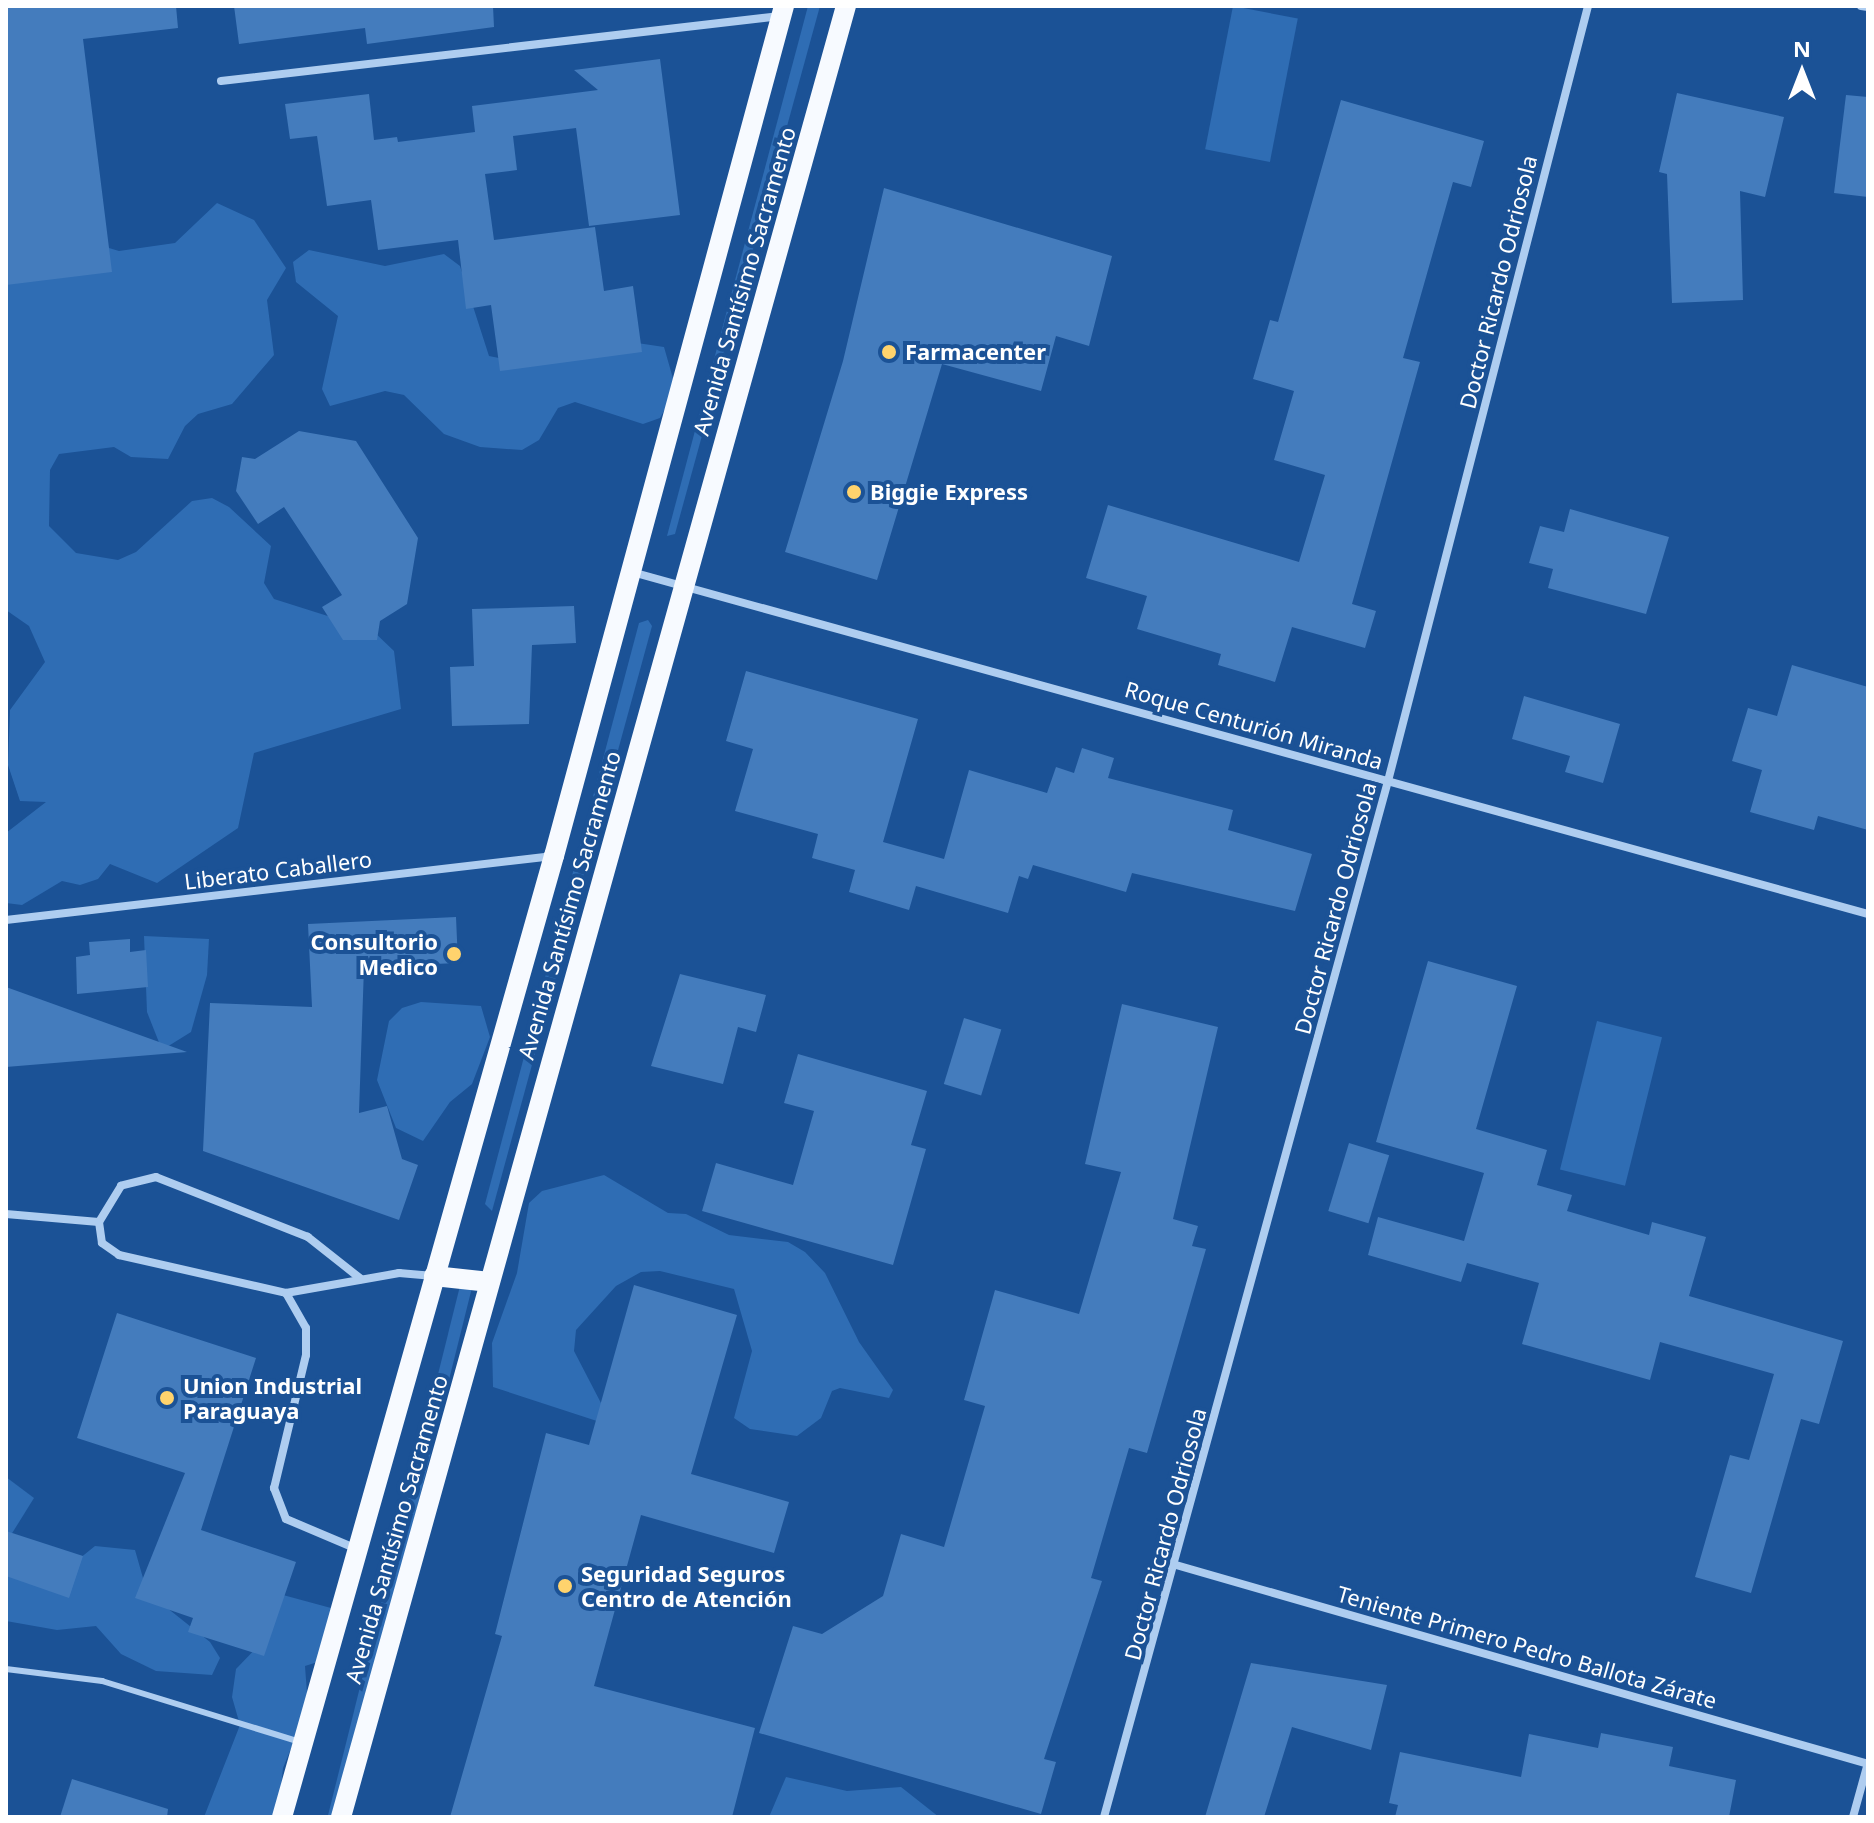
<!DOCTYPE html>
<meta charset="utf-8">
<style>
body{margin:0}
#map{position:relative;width:1874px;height:1823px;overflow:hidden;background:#1b5296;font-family:"Noto Sans",sans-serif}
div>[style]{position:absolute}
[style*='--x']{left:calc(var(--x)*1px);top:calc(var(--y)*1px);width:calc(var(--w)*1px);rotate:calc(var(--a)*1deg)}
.green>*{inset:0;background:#2f6db4;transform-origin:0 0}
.building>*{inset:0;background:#447cbd;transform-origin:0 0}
.lane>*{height:6px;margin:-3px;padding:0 3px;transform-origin:3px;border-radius:3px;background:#aecdf0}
.street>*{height:8px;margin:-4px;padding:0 4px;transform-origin:4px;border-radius:4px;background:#aecdf0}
.primary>*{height:20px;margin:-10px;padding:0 10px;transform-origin:10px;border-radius:10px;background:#f7faff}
.dots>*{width:22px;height:22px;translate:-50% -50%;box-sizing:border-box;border:4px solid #1b5296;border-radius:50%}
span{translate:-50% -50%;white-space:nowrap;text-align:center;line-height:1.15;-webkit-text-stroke:8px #1b5296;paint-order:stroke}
.street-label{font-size:22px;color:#fff}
.poi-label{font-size:22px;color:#fff;font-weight:700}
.left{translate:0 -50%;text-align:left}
.right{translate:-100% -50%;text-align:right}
.frame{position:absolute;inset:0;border:8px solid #fff;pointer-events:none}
.north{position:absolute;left:1762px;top:32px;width:80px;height:80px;-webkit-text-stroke:6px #1b5296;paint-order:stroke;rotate:0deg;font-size:22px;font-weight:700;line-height:32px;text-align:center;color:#fff}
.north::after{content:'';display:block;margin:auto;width:28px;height:36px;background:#fff;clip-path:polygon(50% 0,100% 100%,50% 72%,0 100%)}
</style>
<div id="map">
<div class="green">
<i style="clip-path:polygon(808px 6px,820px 6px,675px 534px,667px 536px)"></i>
<i style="left:1233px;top:6px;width:66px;height:146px;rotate:11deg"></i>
<i style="clip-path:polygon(217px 203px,254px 220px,286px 268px,267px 300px,274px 355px,232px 404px,198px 414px,185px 426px,168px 459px,131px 457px,114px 447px,59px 454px,50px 470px,49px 526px,76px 553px,118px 560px,136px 552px,192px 501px,212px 498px,229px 507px,271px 546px,264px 583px,274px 599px,372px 630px,394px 651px,401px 709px,254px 753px,238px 828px,157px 883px,110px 864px,98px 879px,80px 885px,62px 881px,22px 905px,6px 903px,6px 833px,46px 802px,20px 801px,8px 765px,10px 710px,45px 662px,29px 626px,6px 610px,6px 280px,79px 239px,119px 251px,175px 243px)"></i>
<i style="clip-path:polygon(309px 250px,385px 266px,444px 254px,460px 266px,489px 356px,509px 360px,624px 341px,664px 347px,674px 382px,670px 400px,660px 418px,643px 424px,575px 402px,558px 408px,539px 440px,522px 450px,480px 447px,444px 434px,404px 395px,385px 391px,330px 406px,322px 389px,338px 316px,296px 282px,293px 262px)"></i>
<i style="clip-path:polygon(648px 620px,652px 626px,492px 1211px,485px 1204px,639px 623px)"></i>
<i style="clip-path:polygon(144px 936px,209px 939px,207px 975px,191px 1032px,162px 1050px,147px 1012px)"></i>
<i style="clip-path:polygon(421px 1002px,481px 1006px,490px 1037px,472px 1084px,450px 1102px,423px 1141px,396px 1128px,377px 1080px,389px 1021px,402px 1008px)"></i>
<i style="left:1597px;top:1021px;width:67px;height:153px;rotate:14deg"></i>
<i style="clip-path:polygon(604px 1175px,668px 1213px,686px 1214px,729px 1235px,788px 1242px,805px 1252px,825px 1273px,859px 1342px,893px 1390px,889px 1398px,840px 1388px,832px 1391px,821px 1418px,797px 1436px,750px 1429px,734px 1418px,752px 1351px,734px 1289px,660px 1271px,641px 1272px,616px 1286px,576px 1330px,574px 1351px,602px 1405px,603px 1423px,493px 1387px,492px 1343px,517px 1273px,529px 1203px,542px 1191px)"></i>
<i style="left:460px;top:1286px;width:12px;height:552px;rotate:14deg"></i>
<i style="clip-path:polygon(6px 1477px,34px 1498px,6px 1543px)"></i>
<i style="clip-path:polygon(95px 1546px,135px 1550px,147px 1592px,210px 1642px,220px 1658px,212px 1675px,156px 1671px,121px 1654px,96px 1626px,57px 1630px,6px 1621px,6px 1566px,48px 1584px)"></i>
<i style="clip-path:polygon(283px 1595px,331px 1608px,324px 1660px,305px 1666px,308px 1707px,283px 1768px,278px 1817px,204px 1817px,240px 1725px,232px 1697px,236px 1669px,264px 1640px)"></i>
<i style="clip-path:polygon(786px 1777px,847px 1791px,901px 1787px,939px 1817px,769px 1817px)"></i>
</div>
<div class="building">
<i style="clip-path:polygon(6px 6px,176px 6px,178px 28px,83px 39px,112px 272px,6px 285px)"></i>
<i style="clip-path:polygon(234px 6px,493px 6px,494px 27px,367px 44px,365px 28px,239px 44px)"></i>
<i style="clip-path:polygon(660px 59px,680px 215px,589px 226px,576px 128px,513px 136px,517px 170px,485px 174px,494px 240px,595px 227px,604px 291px,633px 286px,642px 352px,500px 371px,491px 305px,466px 309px,458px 240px,378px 250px,371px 200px,327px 206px,317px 136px,290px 139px,285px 104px,369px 94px,374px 140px,397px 137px,398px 142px,475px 132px,472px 106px,598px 90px,574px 70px)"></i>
<i style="clip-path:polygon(1677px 93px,1784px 117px,1765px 197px,1740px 191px,1743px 300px,1672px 303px,1667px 174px,1659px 172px)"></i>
<i style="clip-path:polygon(1846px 95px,1868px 97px,1868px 197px,1834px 193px)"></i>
<i style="clip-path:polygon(1341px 100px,1484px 141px,1471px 187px,1453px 182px,1403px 358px,1420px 362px,1352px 604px,1376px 611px,1365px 648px,1292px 627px,1275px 682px,1218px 665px,1221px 654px,1137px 629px,1147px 596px,1086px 578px,1108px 505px,1299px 562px,1325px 475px,1274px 460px,1294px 391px,1253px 379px,1270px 320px,1278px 322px)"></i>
<i style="clip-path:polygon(884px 188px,1112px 256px,1089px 346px,1056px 336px,1041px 391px,942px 364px,877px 580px,785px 552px,843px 361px)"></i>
<i style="clip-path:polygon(299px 431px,356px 441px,418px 538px,407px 604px,380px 621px,377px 640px,343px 640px,322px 607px,342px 595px,284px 507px,258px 524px,236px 491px,242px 457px,255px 459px)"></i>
<i style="clip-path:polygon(1570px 509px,1669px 537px,1646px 614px,1548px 588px,1553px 569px,1529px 563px,1540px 526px,1564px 532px)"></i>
<i style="clip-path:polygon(574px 606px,576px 643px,532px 645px,529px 724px,452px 726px,450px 667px,474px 666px,472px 609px)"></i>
<i style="clip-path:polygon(1792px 665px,1868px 687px,1868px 830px,1818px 816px,1814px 830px,1750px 812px,1762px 770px,1732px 761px,1748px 708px,1777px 716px)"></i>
<i style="clip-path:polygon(746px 671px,918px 719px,883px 842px,944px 859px,969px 770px,1047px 793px,1056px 767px,1074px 773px,1082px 748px,1114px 758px,1108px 778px,1233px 810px,1228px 830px,1312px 854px,1295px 911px,1132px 873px,1126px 892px,1033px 865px,1028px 879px,1019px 876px,1008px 913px,916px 886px,909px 910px,849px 892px,855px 870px,812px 858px,818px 834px,735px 811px,753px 749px,726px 741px)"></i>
<i style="clip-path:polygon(1524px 696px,1620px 724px,1603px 783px,1565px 772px,1570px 756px,1512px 739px)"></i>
<i style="clip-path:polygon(456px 917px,458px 963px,364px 967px,359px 1113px,387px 1106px,402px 1159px,418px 1165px,399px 1220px,203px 1151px,210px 1003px,312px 1007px,308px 924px)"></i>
<i style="clip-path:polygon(130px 939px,130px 952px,146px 950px,148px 987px,77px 994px,76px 957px,90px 955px,89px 942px)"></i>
<i style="clip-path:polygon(1428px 961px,1517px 986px,1476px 1129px,1547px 1150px,1537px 1185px,1572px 1195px,1567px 1211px,1649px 1235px,1652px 1222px,1706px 1237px,1689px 1296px,1843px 1341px,1819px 1424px,1801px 1419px,1751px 1593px,1695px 1577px,1730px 1455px,1749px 1460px,1774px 1374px,1660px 1342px,1650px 1380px,1522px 1344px,1539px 1283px,1467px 1263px,1461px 1282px,1368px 1255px,1378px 1217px,1464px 1241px,1484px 1173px,1376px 1142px)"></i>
<i style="clip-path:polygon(680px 974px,766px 995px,756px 1032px,738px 1027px,723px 1084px,651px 1066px)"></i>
<i style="clip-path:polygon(6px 987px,187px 1052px,6px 1067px)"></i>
<i style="clip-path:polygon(1122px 1004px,1218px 1027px,1173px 1219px,1198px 1226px,1192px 1246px,1206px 1249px,1147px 1453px,1129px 1448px,1091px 1578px,1102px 1581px,1044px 1759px,1056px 1762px,1041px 1814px,759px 1733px,793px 1626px,822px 1634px,883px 1596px,901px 1534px,944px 1547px,985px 1406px,964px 1400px,995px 1290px,1079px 1314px,1121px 1172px,1085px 1164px)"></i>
<i style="left:964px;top:1018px;width:39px;height:69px;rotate:17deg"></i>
<i style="clip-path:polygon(798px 1054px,927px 1091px,911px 1145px,926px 1149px,893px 1265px,702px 1211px,716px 1163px,793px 1185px,814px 1111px,784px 1103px)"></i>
<i style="left:1349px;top:1143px;width:42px;height:71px;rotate:17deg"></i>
<i style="clip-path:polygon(634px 1285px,737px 1315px,691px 1474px,789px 1502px,774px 1553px,641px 1515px,594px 1686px,755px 1728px,732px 1817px,450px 1817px,502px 1636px,495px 1634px,546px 1433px,589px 1445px)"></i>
<i style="clip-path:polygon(117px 1313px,256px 1358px,201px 1530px,296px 1562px,264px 1656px,188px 1632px,193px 1618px,135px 1598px,185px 1473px,77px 1438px)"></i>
<i style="clip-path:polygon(6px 1531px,83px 1556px,69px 1598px,6px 1576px)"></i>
<i style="clip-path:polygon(1251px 1663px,1387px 1685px,1371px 1750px,1292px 1727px,1264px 1817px,1205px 1817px)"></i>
<i style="clip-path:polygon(1601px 1733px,1673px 1747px,1669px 1766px,1736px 1780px,1729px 1817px,1395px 1817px,1398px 1805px,1389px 1803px,1400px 1752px,1521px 1777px,1529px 1734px,1598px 1748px)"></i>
<i style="clip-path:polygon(72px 1779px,168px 1809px,167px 1817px,60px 1817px)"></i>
</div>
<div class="lane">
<i style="--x:6;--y:1669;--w:97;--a:7.1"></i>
<i style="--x:102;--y:1681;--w:207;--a:17.1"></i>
</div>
<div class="street">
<i style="--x:1861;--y:6;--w:7;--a:8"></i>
<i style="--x:221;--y:81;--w:563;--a:-6.63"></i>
<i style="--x:632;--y:572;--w:1282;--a:15.47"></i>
<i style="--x:6;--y:920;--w:551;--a:-6.67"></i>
<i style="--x:6;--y:1214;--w:93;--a:4.9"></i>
<i style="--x:361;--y:1279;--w:68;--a:-141.6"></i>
<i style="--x:308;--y:1237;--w:163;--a:-158.5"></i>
<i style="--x:156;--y:1177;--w:36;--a:166"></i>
<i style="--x:121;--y:1186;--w:42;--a:121.4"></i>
<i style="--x:99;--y:1222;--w:21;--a:82"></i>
<i style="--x:102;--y:1243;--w:21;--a:35"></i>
<i style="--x:119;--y:1255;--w:171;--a:12.8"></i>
<i style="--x:286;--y:1293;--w:115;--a:-10"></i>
<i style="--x:399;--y:1273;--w:35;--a:5"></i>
<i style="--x:286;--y:1293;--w:40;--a:60.3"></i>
<i style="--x:306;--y:1328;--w:27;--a:90"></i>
<i style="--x:306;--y:1355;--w:137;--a:103.5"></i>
<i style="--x:274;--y:1488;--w:33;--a:69"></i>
<i style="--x:286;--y:1519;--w:77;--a:22.9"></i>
<i style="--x:1176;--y:1565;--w:720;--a:16.04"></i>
<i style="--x:1104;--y:1817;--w:1074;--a:-74.67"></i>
<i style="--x:1388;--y:781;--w:800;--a:-75.53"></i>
<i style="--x:1853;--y:1817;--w:56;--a:-74.5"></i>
</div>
<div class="primary">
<i style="--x:434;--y:1276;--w:56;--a:6.1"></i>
<i style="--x:282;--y:1817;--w:999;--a:-74.2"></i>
<i style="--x:554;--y:856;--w:881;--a:-74.86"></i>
<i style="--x:341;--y:1817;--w:1880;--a:-74.42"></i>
</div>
<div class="dots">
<i style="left:889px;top:352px;background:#ffd36d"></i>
<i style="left:854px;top:492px;background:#ffd36d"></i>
<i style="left:454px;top:954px;background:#ffd36d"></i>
<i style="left:167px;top:1398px;background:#ffd36d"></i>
<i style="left:565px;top:1586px;background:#ffd36d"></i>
</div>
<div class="street-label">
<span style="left:744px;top:281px;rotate:-74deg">Avenida Santísimo Sacramento</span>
<span style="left:1498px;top:282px;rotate:-76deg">Doctor Ricardo Odriosola</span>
<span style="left:1254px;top:725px;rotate:16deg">Roque Centurión Miranda</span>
<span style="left:278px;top:870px;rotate:-7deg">Liberato Caballero</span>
<span style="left:569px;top:905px;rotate:-74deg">Avenida Santísimo Sacramento</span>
<span style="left:1335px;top:908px;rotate:-75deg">Doctor Ricardo Odriosola</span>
<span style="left:396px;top:1529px;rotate:-74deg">Avenida Santísimo Sacramento</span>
<span style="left:1165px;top:1534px;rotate:-75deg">Doctor Ricardo Odriosola</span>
<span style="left:1527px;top:1647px;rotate:16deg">Teniente Primero Pedro Ballota Zárate</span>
</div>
<div class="poi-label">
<span class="left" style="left:905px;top:352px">Farmacenter</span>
<span class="left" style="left:870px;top:492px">Biggie Express</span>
<span class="right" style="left:438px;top:954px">Consultorio<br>Medico</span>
<span class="left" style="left:183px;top:1398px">Union Industrial<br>Paraguaya</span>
<span class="left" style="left:581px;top:1586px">Seguridad Seguros<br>Centro de Atención</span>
</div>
<div class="frame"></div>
<div class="north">N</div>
</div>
